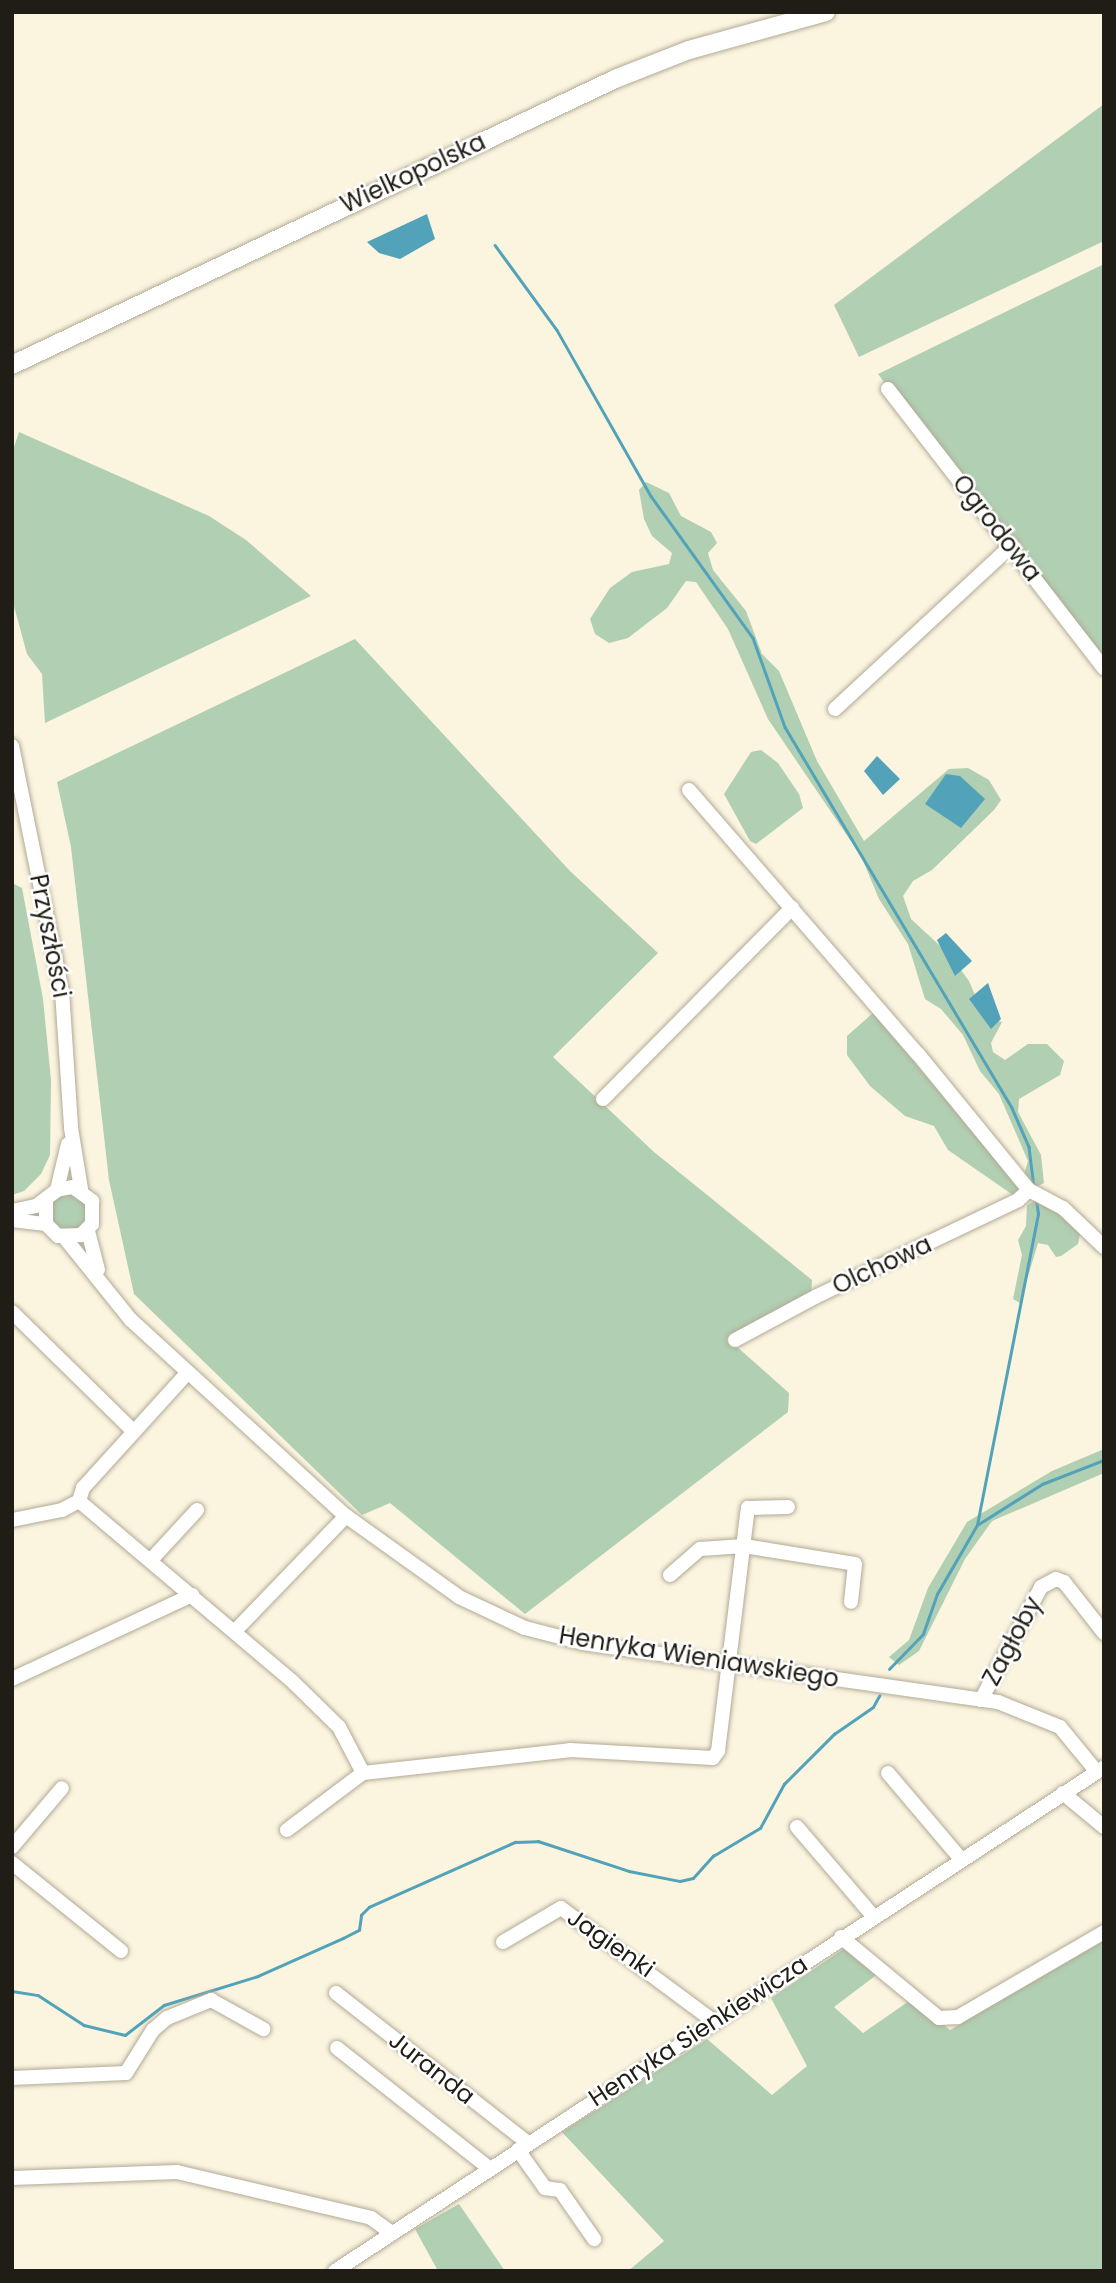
<!DOCTYPE html>
<meta charset="utf-8">
<style>
body{margin:0}
#map{position:relative;width:1116px;height:2283px;overflow:hidden;background:#fbf4df;font-family:Poppins,sans-serif}
div>[style]{position:absolute}
[style*='--x']{left:calc(var(--x)*1px);top:calc(var(--y)*1px);width:calc(var(--w)*1px);rotate:calc(var(--a)*1deg)}
.green>*{inset:0;background:#b1cfb2}
.round{border-radius:50%}
.water>*{inset:0;background:#52a2ba}
.stream>*{height:2.5px;margin:-1.25px;padding:0 1.25px;transform-origin:1.25px;border-radius:1.25px;background:#52a2ba}
.roads{filter:drop-shadow(0 0 2px #b0aa96) drop-shadow(0 0 2px #b0aa96)}
.minor>*{height:14px;margin:-7px;padding:0 7px;transform-origin:7px;border-radius:7px;background:#fff}
.major>*{height:18px;margin:-9px;padding:0 9px;transform-origin:9px;border-radius:9px;background:#fff}
span{translate:-50% -50%;white-space:nowrap;text-align:center;line-height:1.15;-webkit-text-stroke:5px #fff;paint-order:stroke}
.street-label{font-size:24px;color:#1f1d15}
.frame{position:absolute;inset:0;border:14px solid #1f1d15;pointer-events:none}
</style>
<div id="map">
<div class="green">
<i style="clip-path:polygon(1104px 104px,1104px 241px,859px 357px,834px 305px)"></i>
<i style="clip-path:polygon(1104px 264px,1104px 669px,878px 374px)"></i>
<i style="clip-path:polygon(19px 432px,209px 516px,246px 540px,311px 596px,45px 723px,42px 674px,27px 654px,12px 599px,12px 453px)"></i>
<i style="clip-path:polygon(646px 482px,669px 493px,681px 516px,711px 532px,717px 543px,708px 553px,713px 570px,746px 611px,762px 654px,779px 671px,817px 761px,864px 841px,949px 769px,968px 768px,989px 780px,1001px 800px,994px 810px,932px 870px,913px 881px,903px 896px,911px 919px,950px 955px,969px 981px,985px 1018px,1002px 1022px,991px 1043px,993px 1052px,1005px 1060px,1028px 1044px,1047px 1044px,1064px 1061px,1060px 1075px,1019px 1099px,1018px 1112px,1041px 1155px,1044px 1183px,1034px 1188px,1023px 1178px,1028px 1161px,999px 1094px,980px 1071px,963px 1035px,941px 1009px,925px 999px,908px 944px,879px 899px,861px 856px,768px 719px,728px 629px,696px 582px,686px 581px,667px 608px,628px 638px,609px 643px,595px 634px,590px 619px,610px 588px,632px 572px,669px 564px,672px 553px,652px 536px,644px 519px,639px 490px)"></i>
<i style="clip-path:polygon(355px 639px,570px 871px,658px 953px,553px 1057px,654px 1152px,812px 1280px,811px 1295px,727px 1338px,789px 1393px,788px 1412px,525px 1614px,390px 1503px,362px 1515px,134px 1294px,109px 1180px,71px 847px,57px 782px)"></i>
<i style="clip-path:polygon(761px 750px,778px 763px,799px 794px,803px 808px,756px 844px,750px 841px,724px 794px,751px 752px)"></i>
<i style="clip-path:polygon(12px 883px,22px 888px,43px 999px,51px 1080px,50px 1155px,41px 1174px,24px 1191px,12px 1195px)"></i>
<i style="clip-path:polygon(873px 1013px,1016px 1183px,1019px 1188px,1013px 1195px,948px 1150px,934px 1126px,905px 1116px,870px 1086px,847px 1055px,847px 1036px)"></i>
<i class="round" style="left:50px;top:1193px;width:38px;height:38px"></i>
<i style="clip-path:polygon(1038px 1199px,1048px 1201px,1080px 1234px,1078px 1244px,1061px 1256px,1056px 1257px,1048px 1245px,1038px 1243px,1020px 1303px,1013px 1299px,1022px 1255px,1018px 1240px,1026px 1226px,1027px 1205px)"></i>
<i style="clip-path:polygon(1104px 1449px,1104px 1473px,992px 1521px,965px 1559px,919px 1651px,899px 1665px,889px 1657px,909px 1640px,928px 1588px,967px 1522px,1052px 1471px)"></i>
<i style="clip-path:polygon(1104px 1939px,1104px 2271px,628px 2271px,664px 2241px,562px 2132px,707px 2039px,772px 2095px,807px 2066px,771px 1998px,848px 1946px,879px 1973px,834px 2007px,863px 2033px,912px 1999px,950px 2030px)"></i>
<i style="clip-path:polygon(459px 2204px,505px 2271px,438px 2271px,415px 2229px)"></i>
</div>
<div class="water">
<i style="clip-path:polygon(427px 214px,435px 239px,400px 259px,379px 253px,367px 242px)"></i>
<i style="clip-path:polygon(877px 756px,900px 779px,883px 795px,864px 771px)"></i>
<i style="clip-path:polygon(946px 774px,960px 776px,985px 799px,961px 828px,925px 804px)"></i>
<i style="clip-path:polygon(946px 933px,972px 961px,955px 976px,937px 940px)"></i>
<i style="clip-path:polygon(988px 983px,1001px 1019px,991px 1029px,969px 999px)"></i>
</div>
<div class="stream">
<i style="--x:495;--y:245;--w:105;--a:53.9"></i>
<i style="--x:557;--y:330;--w:191;--a:60.5"></i>
<i style="--x:651;--y:496;--w:175;--a:54.3"></i>
<i style="--x:753;--y:638;--w:95;--a:70.2"></i>
<i style="--x:785;--y:727;--w:443;--a:59.2"></i>
<i style="--x:1012;--y:1108;--w:43;--a:66.4"></i>
<i style="--x:1029;--y:1147;--w:39;--a:83"></i>
<i style="--x:977;--y:1525;--w:317;--a:-78.9"></i>
<i style="--x:1038;--y:1214;--w:14;--a:-98"></i>
<i style="--x:889;--y:1669;--w:49;--a:-45.8"></i>
<i style="--x:923;--y:1634;--w:42;--a:-70.7"></i>
<i style="--x:937;--y:1594;--w:80;--a:-59.9"></i>
<i style="--x:977;--y:1525;--w:77;--a:-32.2"></i>
<i style="--x:1042;--y:1484;--w:66;--a:-21.2"></i>
<i style="--x:12;--y:1991;--w:26;--a:9"></i>
<i style="--x:38;--y:1995;--w:55;--a:33.1"></i>
<i style="--x:84;--y:2025;--w:42;--a:13.7"></i>
<i style="--x:125;--y:2035;--w:49;--a:-37.6"></i>
<i style="--x:164;--y:2005;--w:98;--a:-17.1"></i>
<i style="--x:258;--y:1976;--w:93;--a:-24.1"></i>
<i style="--x:343;--y:1938;--w:18;--a:-27"></i>
<i style="--x:359;--y:1930;--w:15;--a:-82"></i>
<i style="--x:361;--y:1915;--w:11;--a:-45"></i>
<i style="--x:369;--y:1907;--w:160;--a:-24"></i>
<i style="--x:515;--y:1842;--w:23;--a:-2"></i>
<i style="--x:538;--y:1841;--w:96;--a:18.2"></i>
<i style="--x:629;--y:1871;--w:52;--a:11.1"></i>
<i style="--x:680;--y:1881;--w:13;--a:-13"></i>
<i style="--x:693;--y:1878;--w:30;--a:-48"></i>
<i style="--x:713;--y:1856;--w:55;--a:-30.8"></i>
<i style="--x:760;--y:1828;--w:50;--a:-61.4"></i>
<i style="--x:784;--y:1784;--w:71;--a:-45"></i>
<i style="--x:834;--y:1734;--w:47;--a:-34.7"></i>
<i style="--x:873;--y:1707;--w:13;--a:-61"></i>
</div>
<div class="roads">
<div class="minor">
<i style="--x:888;--y:389;--w:353;--a:52.3"></i>
<i style="--x:835;--y:709;--w:241;--a:-42.8"></i>
<i style="--x:12;--y:746;--w:250;--a:78.5"></i>
<i style="--x:62;--y:991;--w:137;--a:86.2"></i>
<i style="--x:71;--y:1128;--w:62;--a:80.7"></i>
<i style="--x:689;--y:790;--w:349;--a:49.1"></i>
<i style="--x:918;--y:1054;--w:176;--a:50.8"></i>
<i style="--x:603;--y:1099;--w:269;--a:-45.3"></i>
<i style="--x:57;--y:1190;--w:47;--a:-76.6"></i>
<i style="--x:1029;--y:1190;--w:38;--a:28"></i>
<i style="--x:1063;--y:1208;--w:57;--a:43.6"></i>
<i style="--x:12;--y:1211;--w:25;--a:-12"></i>
<i style="--x:36;--y:1206;--w:26;--a:-37"></i>
<i style="--x:57;--y:1190;--w:16;--a:-11"></i>
<i style="--x:73;--y:1187;--w:24;--a:36"></i>
<i style="--x:92;--y:1201;--w:23;--a:90"></i>
<i style="--x:92;--y:1224;--w:16;--a:135"></i>
<i style="--x:81;--y:1235;--w:23;--a:178"></i>
<i style="--x:58;--y:1236;--w:17;--a:-135"></i>
<i style="--x:46;--y:1224;--w:23;--a:-90"></i>
<i style="--x:12;--y:1220;--w:34;--a:7"></i>
<i style="--x:88;--y:1231;--w:40;--a:75.6"></i>
<i style="--x:65;--y:1238;--w:105;--a:51.2"></i>
<i style="--x:131;--y:1320;--w:291;--a:42.4"></i>
<i style="--x:346;--y:1516;--w:139;--a:35.6"></i>
<i style="--x:459;--y:1597;--w:73;--a:25.2"></i>
<i style="--x:525;--y:1628;--w:60;--a:14.5"></i>
<i style="--x:583;--y:1643;--w:419;--a:8.1"></i>
<i style="--x:998;--y:1702;--w:67;--a:22"></i>
<i style="--x:1060;--y:1727;--w:58;--a:50.6"></i>
<i style="--x:12;--y:1312;--w:171;--a:44.5"></i>
<i style="--x:735;--y:1340;--w:91;--a:-28.3"></i>
<i style="--x:815;--y:1297;--w:225;--a:-25.5"></i>
<i style="--x:1018;--y:1200;--w:15;--a:-42"></i>
<i style="--x:79;--y:1501;--w:280;--a:40.2"></i>
<i style="--x:293;--y:1682;--w:64;--a:44.4"></i>
<i style="--x:339;--y:1727;--w:52;--a:62.4"></i>
<i style="--x:12;--y:1520;--w:51;--a:-11.3"></i>
<i style="--x:62;--y:1510;--w:19;--a:-28"></i>
<i style="--x:79;--y:1501;--w:14;--a:-73"></i>
<i style="--x:83;--y:1488;--w:156;--a:-47.8"></i>
<i style="--x:151;--y:1560;--w:68;--a:-47.4"></i>
<i style="--x:670;--y:1575;--w:40;--a:-41"></i>
<i style="--x:700;--y:1549;--w:44;--a:-3.9"></i>
<i style="--x:744;--y:1546;--w:112;--a:9.2"></i>
<i style="--x:855;--y:1564;--w:38;--a:96"></i>
<i style="--x:235;--y:1631;--w:160;--a:-46"></i>
<i style="--x:12;--y:1679;--w:199;--a:-25"></i>
<i style="--x:981;--y:1700;--w:128;--a:-62"></i>
<i style="--x:1041;--y:1587;--w:17;--a:-28"></i>
<i style="--x:1056;--y:1579;--w:9;--a:21"></i>
<i style="--x:1064;--y:1582;--w:65;--a:51.9"></i>
<i style="--x:888;--y:1773;--w:113;--a:49.7"></i>
<i style="--x:1063;--y:1793;--w:53;--a:39.7"></i>
<i style="--x:797;--y:1827;--w:117;--a:49.5"></i>
<i style="--x:287;--y:1830;--w:95;--a:-36.9"></i>
<i style="--x:363;--y:1773;--w:208;--a:-6.3"></i>
<i style="--x:570;--y:1750;--w:143;--a:3.2"></i>
<i style="--x:713;--y:1758;--w:9;--a:-54"></i>
<i style="--x:718;--y:1751;--w:245;--a:-83"></i>
<i style="--x:748;--y:1508;--w:40;--a:-1.4"></i>
<i style="--x:12;--y:1847;--w:77;--a:-49.7"></i>
<i style="--x:12;--y:1863;--w:140;--a:38.9"></i>
<i style="--x:841;--y:1937;--w:127;--a:39.6"></i>
<i style="--x:939;--y:2018;--w:19;--a:-3"></i>
<i style="--x:958;--y:2017;--w:169;--a:-30.2"></i>
<i style="--x:503;--y:1942;--w:67;--a:-30.4"></i>
<i style="--x:561;--y:1908;--w:189;--a:36.6"></i>
<i style="--x:336;--y:1993;--w:244;--a:38"></i>
<i style="--x:337;--y:2048;--w:194;--a:38.3"></i>
<i style="--x:12;--y:2078;--w:114;--a:-2.5"></i>
<i style="--x:126;--y:2073;--w:51;--a:-57.9"></i>
<i style="--x:153;--y:2030;--w:18;--a:-41"></i>
<i style="--x:167;--y:2018;--w:48;--a:-22.2"></i>
<i style="--x:211;--y:2000;--w:60;--a:29.1"></i>
<i style="--x:518;--y:2150;--w:47;--a:54.6"></i>
<i style="--x:545;--y:2188;--w:15;--a:8"></i>
<i style="--x:560;--y:2190;--w:60;--a:55.2"></i>
<i style="--x:12;--y:2178;--w:165;--a:-2.1"></i>
<i style="--x:177;--y:2172;--w:199;--a:13.3"></i>
<i style="--x:371;--y:2218;--w:26;--a:36"></i>
<i style="--x:335;--y:2271;--w:918;--a:-33.22"></i>
</div>
<div class="major">
<i style="--x:12;--y:365;--w:667;--a:-25.37"></i>
<i style="--x:615;--y:79;--w:79;--a:-21.4"></i>
<i style="--x:689;--y:50;--w:142;--a:-15.5"></i>
</div>
</div>
<div class="street-label">
<span style="left:413px;top:173px;rotate:-25deg">Wielkopolska</span>
<span style="left:997px;top:528px;rotate:52deg">Ogrodowa</span>
<span style="left:50px;top:936px;rotate:79deg">Przyszłości</span>
<span style="left:882px;top:1265px;rotate:-25deg">Olchowa</span>
<span style="left:1012px;top:1641px;rotate:-62deg">Zagłoby</span>
<span style="left:699px;top:1657px;rotate:9deg">Henryka Wieniawskiego</span>
<span style="left:611px;top:1943px;rotate:35deg">Jagienki</span>
<span style="left:698px;top:2031px;rotate:-33deg">Henryka Sienkiewicza</span>
<span style="left:432px;top:2068px;rotate:38deg">Juranda</span>
</div>
<div class="frame"></div>
</div>
